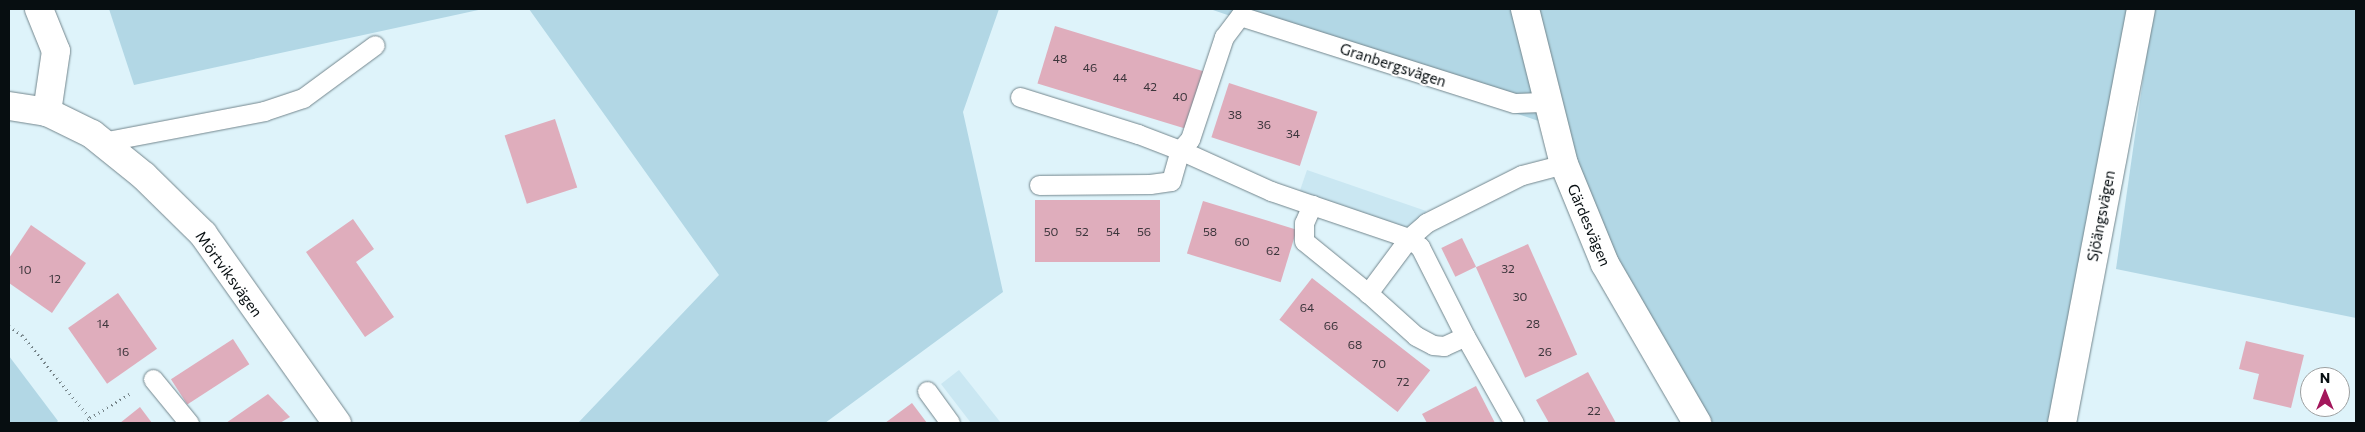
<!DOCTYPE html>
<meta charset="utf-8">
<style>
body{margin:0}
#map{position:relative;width:2365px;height:432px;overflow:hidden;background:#def3fa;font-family:Commissioner,sans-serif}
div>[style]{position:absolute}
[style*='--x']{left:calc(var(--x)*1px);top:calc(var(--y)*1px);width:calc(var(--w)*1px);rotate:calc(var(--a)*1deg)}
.built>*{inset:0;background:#cae7f2;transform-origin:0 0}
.green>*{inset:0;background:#b2d7e5}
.building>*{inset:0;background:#dfadbc;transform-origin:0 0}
.path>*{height:3px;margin-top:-1.5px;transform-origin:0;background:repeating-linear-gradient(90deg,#768489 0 1px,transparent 0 5px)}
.roads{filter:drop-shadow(0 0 1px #73868d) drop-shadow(0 0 1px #73868d)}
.lane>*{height:19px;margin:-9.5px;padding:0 9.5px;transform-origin:9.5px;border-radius:9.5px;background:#fff}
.street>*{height:28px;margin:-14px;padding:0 14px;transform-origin:14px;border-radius:14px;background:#fff}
span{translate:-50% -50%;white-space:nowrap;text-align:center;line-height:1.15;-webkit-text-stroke:4px #fff;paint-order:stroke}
.number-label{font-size:12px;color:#3d363c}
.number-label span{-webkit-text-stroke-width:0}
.street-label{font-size:15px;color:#070e11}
.frame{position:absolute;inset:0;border:10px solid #070e11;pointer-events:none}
.north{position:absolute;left:2300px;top:367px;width:50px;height:50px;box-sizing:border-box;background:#fff;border:1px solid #9c9fa0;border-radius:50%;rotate:0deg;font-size:14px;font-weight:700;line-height:20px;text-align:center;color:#070e11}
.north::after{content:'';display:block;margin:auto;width:18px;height:22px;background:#a3165b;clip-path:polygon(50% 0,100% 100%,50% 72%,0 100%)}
</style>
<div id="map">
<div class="built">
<i style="left:1307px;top:170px;width:126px;height:25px;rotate:19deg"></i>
<i style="clip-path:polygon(959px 370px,1001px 423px,971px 423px,941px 384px)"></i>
</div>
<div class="green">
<i style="clip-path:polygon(109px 9px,483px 9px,134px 85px)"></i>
<i style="clip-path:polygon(529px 9px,999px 9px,963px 112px,1003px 292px,825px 423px,578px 423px,719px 275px)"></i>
<i style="clip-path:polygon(1210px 9px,2141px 9px,2062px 423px,1696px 423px,1553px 126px)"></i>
<i style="clip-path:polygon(2153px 9px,2356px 9px,2356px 318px,2116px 269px)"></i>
<i style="clip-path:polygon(9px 356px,58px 421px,56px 423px,9px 423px)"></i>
</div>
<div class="building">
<i style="left:1055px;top:26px;width:156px;height:60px;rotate:17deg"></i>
<i style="left:1229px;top:83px;width:93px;height:57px;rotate:18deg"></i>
<i style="left:555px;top:119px;width:72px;height:53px;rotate:72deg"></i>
<i style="left:1160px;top:200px;width:62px;height:125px;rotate:90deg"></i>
<i style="left:1203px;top:201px;width:98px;height:55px;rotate:17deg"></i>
<i style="clip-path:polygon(353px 219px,374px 249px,356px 262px,394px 317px,365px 337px,306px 252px)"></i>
<i style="clip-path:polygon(31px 225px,86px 263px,52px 313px,9px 283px,9px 258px)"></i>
<i style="left:1462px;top:238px;width:32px;height:23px;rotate:64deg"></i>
<i style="left:1528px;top:244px;width:121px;height:57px;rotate:66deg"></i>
<i style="left:1312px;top:278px;width:150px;height:53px;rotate:38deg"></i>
<i style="left:118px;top:293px;width:68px;height:61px;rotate:55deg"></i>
<i style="left:233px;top:339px;width:30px;height:74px;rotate:57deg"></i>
<i style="clip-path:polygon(2246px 341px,2304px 355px,2291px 408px,2253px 399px,2259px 374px,2239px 369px)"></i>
<i style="clip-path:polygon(1588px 372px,1616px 423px,1549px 423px,1536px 400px)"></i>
<i style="clip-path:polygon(1476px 386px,1495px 423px,1427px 423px,1422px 414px)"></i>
<i style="clip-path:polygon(268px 394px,290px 417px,280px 423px,226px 423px)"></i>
<i style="clip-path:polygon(912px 403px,927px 423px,885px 423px)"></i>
<i style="clip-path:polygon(140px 407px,152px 423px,120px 423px)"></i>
</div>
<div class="path">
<i style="--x:9;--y:326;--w:16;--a:35"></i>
<i style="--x:22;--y:335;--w:107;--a:50.7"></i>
<i style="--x:90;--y:418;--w:48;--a:-31.4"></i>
<i style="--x:84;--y:423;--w:8;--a:-40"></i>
</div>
<div class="roads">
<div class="lane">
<i style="--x:1020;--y:97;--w:124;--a:17.4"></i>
<i style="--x:1138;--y:134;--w:45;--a:20.9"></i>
<i style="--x:1180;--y:150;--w:100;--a:24.3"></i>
<i style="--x:1271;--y:191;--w:43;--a:18.9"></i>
<i style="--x:102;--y:142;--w:165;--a:-10.8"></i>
<i style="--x:264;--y:111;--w:41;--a:-18.4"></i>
<i style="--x:303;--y:98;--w:89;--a:-36.4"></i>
<i style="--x:1039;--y:185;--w:111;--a:-0.5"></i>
<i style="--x:1150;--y:184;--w:21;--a:-8"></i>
<i style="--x:1171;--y:181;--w:32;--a:-74"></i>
<i style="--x:1180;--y:150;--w:15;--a:-48"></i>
<i style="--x:1190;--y:139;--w:108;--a:-71.6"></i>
<i style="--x:1224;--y:37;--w:26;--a:-53"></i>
<i style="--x:1240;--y:16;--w:288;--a:17.6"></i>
<i style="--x:1515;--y:103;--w:33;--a:-2"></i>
<i style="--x:1368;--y:293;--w:82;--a:-140.9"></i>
<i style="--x:1304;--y:241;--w:18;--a:-90"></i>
<i style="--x:1304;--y:223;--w:20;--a:-66"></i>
<i style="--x:1312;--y:205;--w:102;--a:18.8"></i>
<i style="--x:1409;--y:238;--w:69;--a:126.7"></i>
<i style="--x:1368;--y:293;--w:64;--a:41.9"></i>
<i style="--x:1416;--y:336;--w:19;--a:28"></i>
<i style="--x:1433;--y:345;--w:11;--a:5"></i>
<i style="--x:1444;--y:346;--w:23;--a:-25"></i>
<i style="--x:153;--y:379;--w:57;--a:50.7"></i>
<i style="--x:927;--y:391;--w:39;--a:54"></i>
<i style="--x:1514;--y:423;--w:100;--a:-119.4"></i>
<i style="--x:1465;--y:336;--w:100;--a:-116.8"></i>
<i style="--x:1420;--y:247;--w:14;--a:-141"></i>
<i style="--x:1409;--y:238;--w:23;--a:-41"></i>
<i style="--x:1426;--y:223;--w:107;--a:-26.6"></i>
<i style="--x:1522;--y:175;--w:43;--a:-14.7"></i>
</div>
<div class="street">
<i style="--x:39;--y:9;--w:45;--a:68"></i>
<i style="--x:56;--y:51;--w:62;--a:98.4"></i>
<i style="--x:1525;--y:9;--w:160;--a:75.9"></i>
<i style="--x:1564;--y:164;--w:108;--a:67.7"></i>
<i style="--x:1605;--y:264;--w:184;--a:59.9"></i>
<i style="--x:9;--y:106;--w:38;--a:9"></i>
<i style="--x:47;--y:112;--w:50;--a:26.1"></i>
<i style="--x:92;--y:134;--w:67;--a:38.9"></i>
<i style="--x:144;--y:176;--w:83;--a:44.5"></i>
<i style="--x:203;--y:234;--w:232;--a:54.7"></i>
<i style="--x:2062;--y:423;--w:421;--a:-79.2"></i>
</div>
</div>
<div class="number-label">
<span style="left:1060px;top:59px">48</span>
<span style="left:1090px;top:68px">46</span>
<span style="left:1120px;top:78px">44</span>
<span style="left:1150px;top:87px">42</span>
<span style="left:1180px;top:97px">40</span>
<span style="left:1235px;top:115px">38</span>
<span style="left:1264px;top:125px">36</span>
<span style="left:1293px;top:134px">34</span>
<span style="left:1051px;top:232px">50</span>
<span style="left:1082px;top:232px">52</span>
<span style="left:1113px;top:232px">54</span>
<span style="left:1144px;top:232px">56</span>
<span style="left:1210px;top:232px">58</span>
<span style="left:1242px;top:242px">60</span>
<span style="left:1273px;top:251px">62</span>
<span style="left:1508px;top:269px">32</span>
<span style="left:25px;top:270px">10</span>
<span style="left:55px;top:279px">12</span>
<span style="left:1520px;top:297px">30</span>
<span style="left:1307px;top:308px">64</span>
<span style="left:103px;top:324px">14</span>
<span style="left:1533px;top:324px">28</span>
<span style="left:1331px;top:326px">66</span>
<span style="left:1355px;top:345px">68</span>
<span style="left:123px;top:352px">16</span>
<span style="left:1545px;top:352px">26</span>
<span style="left:1379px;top:364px">70</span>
<span style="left:1403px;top:382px">72</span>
<span style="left:1594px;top:411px">22</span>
</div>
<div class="street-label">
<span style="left:1393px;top:65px;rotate:18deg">Granbergsvägen</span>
<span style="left:2101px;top:216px;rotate:-79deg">Sjöängsvägen</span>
<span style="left:1589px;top:225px;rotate:67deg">Gärdesvägen</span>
<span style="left:229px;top:274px;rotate:54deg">Mörtviksvägen</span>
</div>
<div class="frame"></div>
<div class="north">N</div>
</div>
